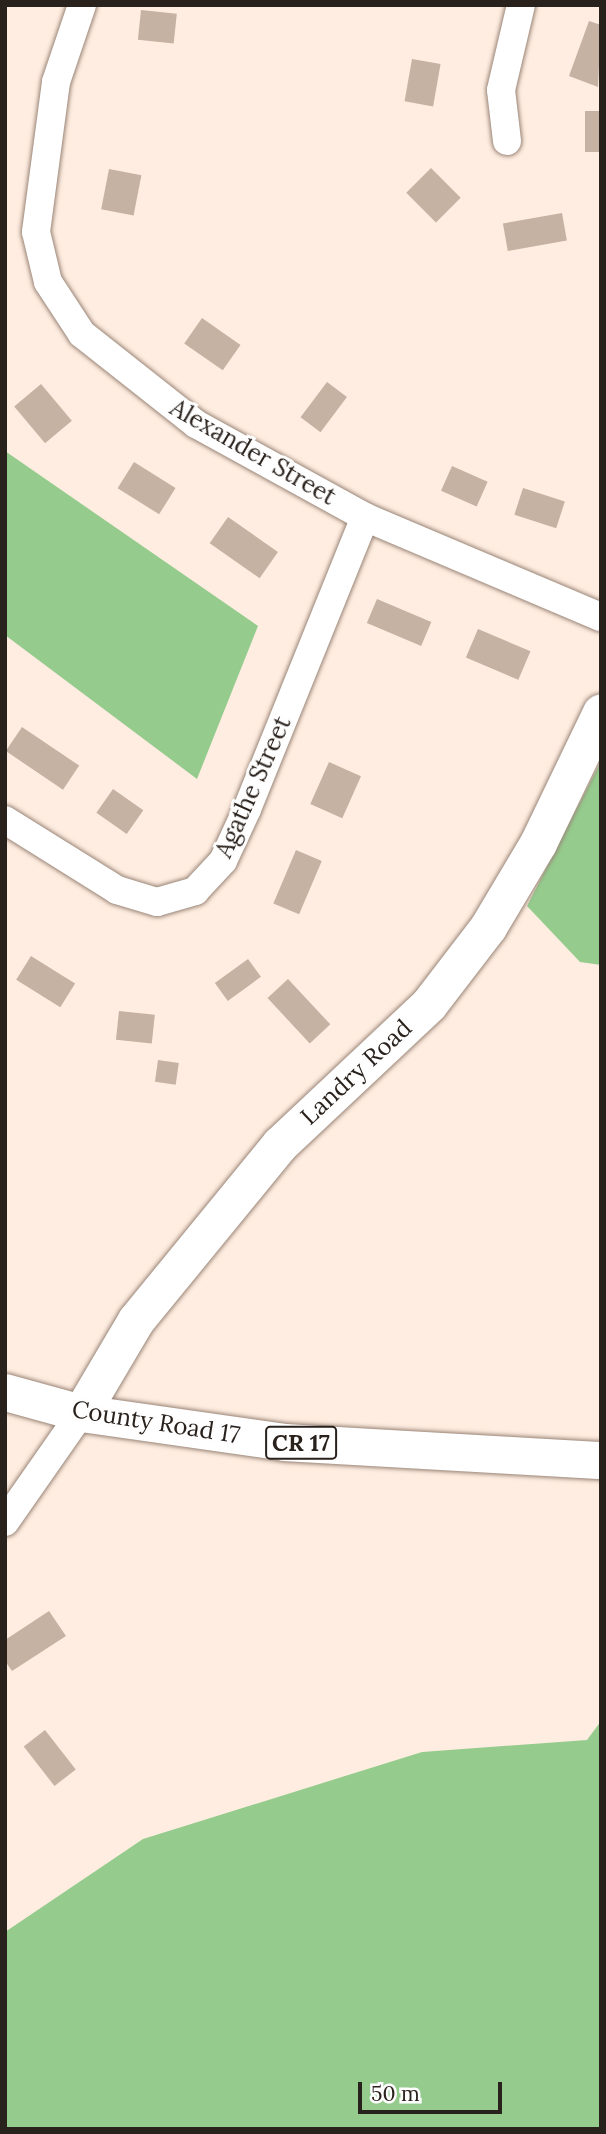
<!DOCTYPE html>
<style>
body{margin:0}
#map{position:relative;width:606px;height:2134px;overflow:hidden;background:#ffede1;font-family:Lora,serif}
div>[style]{position:absolute}
[style*='--x']{left:calc(var(--x)*1px);top:calc(var(--y)*1px);width:calc(var(--w)*1px);rotate:calc(var(--a)*1deg)}
.forest>*{inset:0;background:#95cc8e}
.building>*{inset:0;background:#c6b2a3;transform-origin:0 0}
.roads{filter:drop-shadow(0 0 2px #998577) drop-shadow(0 0 2px #998577)}
.minor>*{height:28px;margin:-14px;padding:0 14px;transform-origin:14px;border-radius:14px;background:#fff}
.major>*{height:37px;margin:-18.5px;padding:0 18.5px;transform-origin:18.5px;border-radius:18.5px;background:#fff}
span{translate:-50% -50%;white-space:nowrap;text-align:center;line-height:1.15;-webkit-text-stroke:6px #fefefe;paint-order:stroke}
.shield-label span{padding:2px 5px;background:#fefefe;border:2px solid;border-radius:5px;-webkit-text-stroke-width:0}
.shield-label{font-size:23px;color:#29211c;font-weight:700}
.street-label{font-size:24px;color:#29211c}
.frame{position:absolute;inset:0;border:7px solid #29211c;pointer-events:none}
.scale{position:absolute;left:358px;top:2082px;width:144px;height:32px;box-sizing:border-box;border:4px solid #29211c;border-top:0;padding-left:9px;font-size:21px;line-height:24px;white-space:nowrap;color:#29211c;-webkit-text-stroke:5px #fefefe;paint-order:stroke}
</style>
<div id="map">
<div class="forest">
<i style="clip-path:polygon(5px 451px,258px 626px,197px 779px,5px 635px)"></i>
<i style="clip-path:polygon(601px 761px,601px 965px,580px 962px,527px 906px)"></i>
<i style="clip-path:polygon(601px 1721px,601px 2129px,5px 2129px,5px 1932px,143px 1839px,422px 1752px,587px 1740px)"></i>
</div>
<div class="building">
<i style="left:141px;top:10px;width:36px;height:30px;rotate:6deg"></i>
<i style="clip-path:polygon(589px 21px,601px 25px,598px 87px,569px 76px)"></i>
<i style="left:412px;top:59px;width:29px;height:43px;rotate:10deg"></i>
<i style="left:585px;top:111px;width:16px;height:41px"></i>
<i style="left:431px;top:168px;width:42px;height:35px;rotate:45deg"></i>
<i style="left:109px;top:169px;width:33px;height:41px;rotate:11deg"></i>
<i style="left:562px;top:213px;width:28px;height:60px;rotate:80deg"></i>
<i style="left:202px;top:318px;width:47px;height:31px;rotate:35deg"></i>
<i style="left:327px;top:382px;width:25px;height:44px;rotate:37deg"></i>
<i style="left:41px;top:384px;width:48px;height:35px;rotate:50deg"></i>
<i style="left:134px;top:462px;width:49px;height:31px;rotate:32deg"></i>
<i style="left:452px;top:466px;width:39px;height:27px;rotate:24deg"></i>
<i style="left:523px;top:488px;width:44px;height:28px;rotate:18deg"></i>
<i style="left:228px;top:517px;width:61px;height:32px;rotate:35deg"></i>
<i style="left:377px;top:599px;width:59px;height:26px;rotate:23deg"></i>
<i style="left:478px;top:629px;width:57px;height:31px;rotate:23deg"></i>
<i style="left:22px;top:727px;width:69px;height:29px;rotate:34deg"></i>
<i style="left:329px;top:762px;width:35px;height:46px;rotate:24deg"></i>
<i style="left:113px;top:789px;width:37px;height:29px;rotate:35deg"></i>
<i style="left:296px;top:850px;width:28px;height:58px;rotate:23deg"></i>
<i style="left:31px;top:956px;width:52px;height:28px;rotate:32deg"></i>
<i style="left:248px;top:959px;width:22px;height:41px;rotate:54deg"></i>
<i style="left:288px;top:979px;width:62px;height:28px;rotate:47deg"></i>
<i style="left:119px;top:1011px;width:36px;height:29px;rotate:6deg"></i>
<i style="left:158px;top:1060px;width:21px;height:22px;rotate:8deg"></i>
<i style="clip-path:polygon(49px 1611px,66px 1636px,12px 1671px,5px 1661px,5px 1640px)"></i>
<i style="left:45px;top:1730px;width:50px;height:27px;rotate:52deg"></i>
</div>
<div class="roads">
<div class="minor">
<i style="--x:82;--y:5;--w:81;--a:108.7"></i>
<i style="--x:56;--y:82;--w:151;--a:97.6"></i>
<i style="--x:36;--y:232;--w:51;--a:76.5"></i>
<i style="--x:48;--y:282;--w:62;--a:56.8"></i>
<i style="--x:82;--y:334;--w:145;--a:38.3"></i>
<i style="--x:196;--y:424;--w:193;--a:28.8"></i>
<i style="--x:365;--y:517;--w:256;--a:23"></i>
<i style="--x:507;--y:141;--w:51;--a:-96.7"></i>
<i style="--x:501;--y:90;--w:87;--a:-76.8"></i>
<i style="--x:5;--y:820;--w:132;--a:32"></i>
<i style="--x:117;--y:890;--w:42;--a:16.7"></i>
<i style="--x:157;--y:902;--w:40;--a:-16"></i>
<i style="--x:195;--y:891;--w:41;--a:-47"></i>
<i style="--x:223;--y:861;--w:57;--a:-65.2"></i>
<i style="--x:247;--y:809;--w:315;--a:-68"></i>
<i style="--x:5;--y:1522;--w:133;--a:-55.1"></i>
</div>
<div class="major">
<i style="--x:5;--y:1392;--w:79;--a:15.4"></i>
<i style="--x:81;--y:1413;--w:206;--a:8.1"></i>
<i style="--x:285;--y:1442;--w:317;--a:3.3"></i>
<i style="--x:81;--y:1413;--w:108;--a:-59.4"></i>
<i style="--x:136;--y:1320;--w:227;--a:-50.7"></i>
<i style="--x:280;--y:1144;--w:204;--a:-43.2"></i>
<i style="--x:429;--y:1004;--w:97;--a:-52.5"></i>
<i style="--x:488;--y:927;--w:98;--a:-59.2"></i>
<i style="--x:538;--y:843;--w:145;--a:-64.3"></i>
</div>
</div>
<div class="shield-label">
<span style="left:301px;top:1443px">CR 17</span>
</div>
<div class="street-label">
<span style="left:253px;top:452px;rotate:30deg">Alexander Street</span>
<span style="left:253px;top:787px;rotate:-66deg">Agathe Street</span>
<span style="left:356px;top:1072px;rotate:-43deg">Landry Road</span>
<span style="left:156px;top:1422px;rotate:9deg">County Road 17</span>
</div>
<div class="frame"></div>
<div class="scale">50 m</div>
</div>
